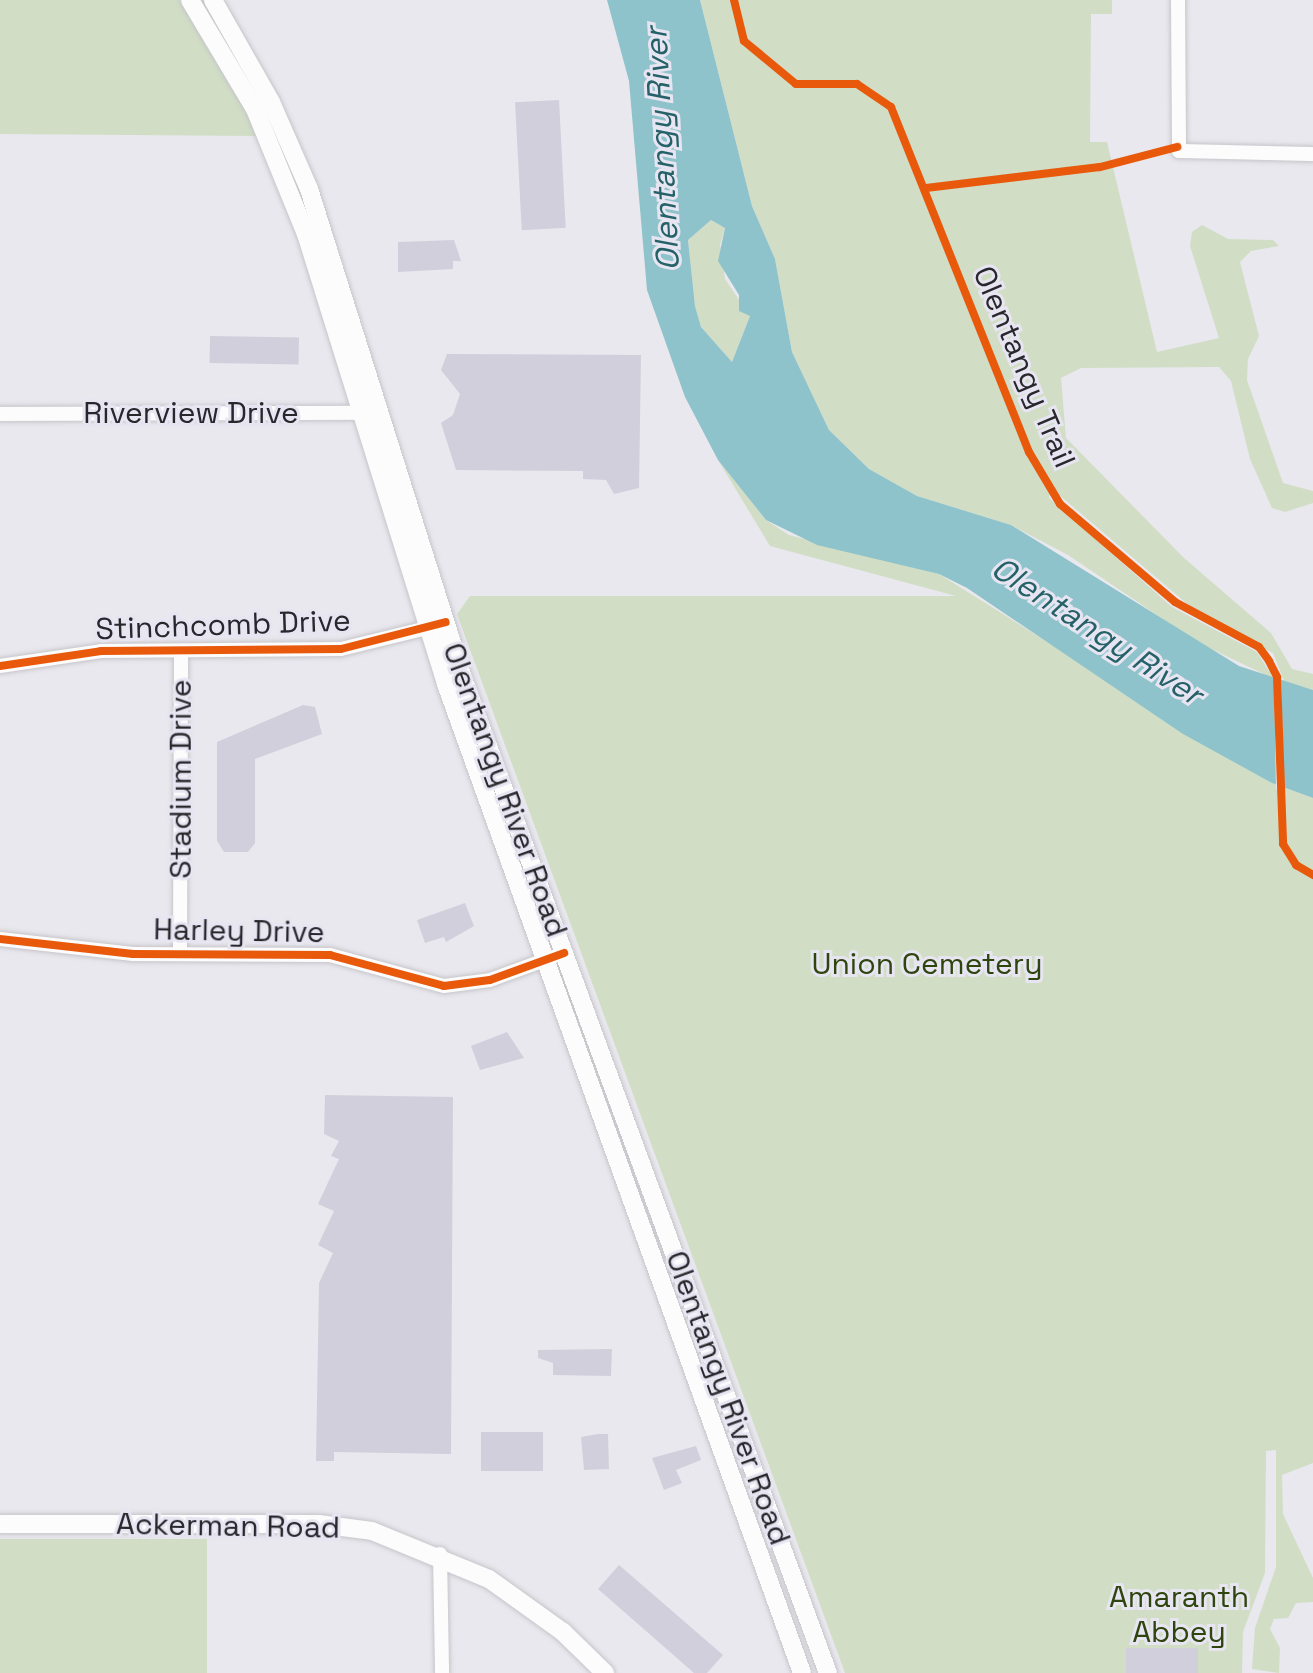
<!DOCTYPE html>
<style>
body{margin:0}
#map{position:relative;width:1313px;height:1673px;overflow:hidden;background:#e9e8ee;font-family:"Space Grotesk",sans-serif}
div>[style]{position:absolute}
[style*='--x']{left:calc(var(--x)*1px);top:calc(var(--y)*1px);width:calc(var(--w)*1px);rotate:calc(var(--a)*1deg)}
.green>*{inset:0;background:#d1dec5;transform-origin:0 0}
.water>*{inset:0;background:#8fc3cb}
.pier>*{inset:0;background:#e9e8ee}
.building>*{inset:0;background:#d1cfdb;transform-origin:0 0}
.roads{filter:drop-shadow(0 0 2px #c6c5ca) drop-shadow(0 0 2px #c6c5ca)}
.minor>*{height:14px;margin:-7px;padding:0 7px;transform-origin:7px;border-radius:7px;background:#fcfcfc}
.major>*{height:18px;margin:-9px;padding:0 9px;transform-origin:9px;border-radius:9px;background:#fcfcfc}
.cycleway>*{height:8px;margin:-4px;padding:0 4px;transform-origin:4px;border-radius:4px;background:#e8590c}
span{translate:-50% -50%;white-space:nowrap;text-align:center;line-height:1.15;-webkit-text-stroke:6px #e7e5f1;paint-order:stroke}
.street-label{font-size:30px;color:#28272c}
.park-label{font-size:30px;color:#2f450e}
.water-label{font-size:32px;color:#246168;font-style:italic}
</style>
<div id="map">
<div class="green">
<i style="clip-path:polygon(0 0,184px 0,261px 136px,0 134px)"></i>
<i style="clip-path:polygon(700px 0,1112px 0,1112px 14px,1091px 14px,1090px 142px,1107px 142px,1157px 352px,1219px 338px,1190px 246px,1192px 232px,1202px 225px,1228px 239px,1273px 240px,1279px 246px,1251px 251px,1240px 262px,1259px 336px,1248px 359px,1247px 380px,1283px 483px,1313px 491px,1313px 503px,1285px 512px,1272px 508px,1250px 459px,1231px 381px,1219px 367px,1081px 368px,1061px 378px,1066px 438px,1184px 558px,1271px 633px,1292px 669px,1313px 674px,1313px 690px,1284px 681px,1273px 653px,1198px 613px,1051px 488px,1049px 498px,1172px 607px,1257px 652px,1274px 679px,1197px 642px,1068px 555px,1011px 525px,917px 496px,869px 469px,829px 430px,792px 352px,775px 259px,752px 206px)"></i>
<i style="clip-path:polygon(711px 220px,725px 228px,720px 245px,725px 279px,750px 316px,732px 362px,701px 327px,695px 306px,688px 240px)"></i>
<i style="clip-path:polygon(718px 460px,766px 520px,789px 535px,939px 574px,1272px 783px,1313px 798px,1313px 1463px,1282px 1475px,1283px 1514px,1313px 1578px,1313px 1602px,1296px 1603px,1288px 1618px,1274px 1619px,1270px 1629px,1280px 1648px,1279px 1673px,1252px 1669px,1255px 1628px,1276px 1567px,1276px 1450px,1266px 1451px,1265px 1573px,1243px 1632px,1242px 1673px,845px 1673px,457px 614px,470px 596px,956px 596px,770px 546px)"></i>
<i style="left:0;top:1539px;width:207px;height:134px"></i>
</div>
<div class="water">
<i style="clip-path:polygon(evenodd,607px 0,700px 0,752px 206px,775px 259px,792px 352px,829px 430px,869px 469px,917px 496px,1011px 525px,1239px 666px,1313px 690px,1313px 798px,1272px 783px,1183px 734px,967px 588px,939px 574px,817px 545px,766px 520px,718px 460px,685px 397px,647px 290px,629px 81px,607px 0,711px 220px,725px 228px,718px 261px,739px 295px,739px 311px,750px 316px,732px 362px,701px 327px,695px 306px,688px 240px,711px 220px)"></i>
</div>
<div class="pier">
<i style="clip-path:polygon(1274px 676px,1281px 678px,1284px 792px,1276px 789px)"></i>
</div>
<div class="building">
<i style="left:559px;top:100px;width:128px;height:44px;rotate:87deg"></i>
<i style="clip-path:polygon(454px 240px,461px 261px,453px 261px,453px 269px,398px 272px,398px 242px)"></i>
<i style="left:210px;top:336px;width:89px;height:27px;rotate:1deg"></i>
<i style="clip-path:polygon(447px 354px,641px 355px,639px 488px,614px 494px,606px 480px,583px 479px,583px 471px,456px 470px,441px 423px,453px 415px,460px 394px,441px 370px)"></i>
<i style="clip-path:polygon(303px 705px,315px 707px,322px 734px,255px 759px,255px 843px,248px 852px,224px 852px,217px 841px,217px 742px)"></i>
<i style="clip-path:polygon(465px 903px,474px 926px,446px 942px,444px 937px,425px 943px,417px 920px)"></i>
<i style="clip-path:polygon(507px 1032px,524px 1058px,480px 1070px,471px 1046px)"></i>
<i style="clip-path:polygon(325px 1095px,453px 1097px,451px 1454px,334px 1452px,334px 1461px,316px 1461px,319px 1283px,333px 1253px,318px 1245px,334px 1211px,318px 1204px,339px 1159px,331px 1156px,339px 1141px,324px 1134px)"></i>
<i style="clip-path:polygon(612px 1349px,611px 1376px,553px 1375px,553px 1363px,538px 1358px,538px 1350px)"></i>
<i style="left:481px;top:1432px;width:62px;height:39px"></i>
<i style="clip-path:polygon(598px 1434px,608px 1434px,609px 1469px,584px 1470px,581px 1437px)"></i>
<i style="clip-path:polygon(696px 1446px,701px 1460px,676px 1470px,682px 1483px,664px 1490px,652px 1458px)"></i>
<i style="clip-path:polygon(619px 1565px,723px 1655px,707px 1673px,694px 1673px,598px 1589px)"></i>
<i style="left:1198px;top:1648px;width:25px;height:72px;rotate:90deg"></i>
</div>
<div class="roads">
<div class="minor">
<i style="--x:1178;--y:0;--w:151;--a:89.6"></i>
<i style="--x:1179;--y:151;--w:134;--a:1.3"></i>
<i style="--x:0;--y:414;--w:369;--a:-0.2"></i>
<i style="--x:0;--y:666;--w:102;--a:-8.4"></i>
<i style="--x:101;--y:651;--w:240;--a:-0.5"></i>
<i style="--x:341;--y:649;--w:97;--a:-13.7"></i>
<i style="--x:0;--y:939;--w:134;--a:6.4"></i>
<i style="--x:133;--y:954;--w:197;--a:0.3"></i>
<i style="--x:330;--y:955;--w:118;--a:15.2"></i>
<i style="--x:444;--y:986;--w:46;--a:-7.4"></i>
<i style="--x:490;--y:980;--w:67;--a:-20.1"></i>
<i style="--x:180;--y:954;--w:302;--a:-89.8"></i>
<i style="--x:440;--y:1554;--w:119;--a:89"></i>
</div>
<div class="major">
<i style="--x:190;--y:0;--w:127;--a:59.2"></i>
<i style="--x:255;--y:109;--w:135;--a:67.8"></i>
<i style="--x:306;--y:234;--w:471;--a:72.7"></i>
<i style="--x:446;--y:684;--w:1051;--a:70.2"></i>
<i style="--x:213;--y:0;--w:117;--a:60.4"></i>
<i style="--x:271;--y:102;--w:95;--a:66.4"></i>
<i style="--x:309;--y:189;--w:513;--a:72.52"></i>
<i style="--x:463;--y:678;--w:1060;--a:69.86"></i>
<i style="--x:0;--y:1524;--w:319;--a:0"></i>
<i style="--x:319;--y:1524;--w:53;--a:7.5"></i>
<i style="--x:372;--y:1531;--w:126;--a:22.3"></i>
<i style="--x:489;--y:1579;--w:91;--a:35.6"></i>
<i style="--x:563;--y:1632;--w:59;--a:44.3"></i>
</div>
</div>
<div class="cycleway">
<i style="--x:734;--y:0;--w:42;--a:76.3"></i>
<i style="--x:744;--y:41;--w:67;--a:39.6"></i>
<i style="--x:796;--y:84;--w:61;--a:0"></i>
<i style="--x:857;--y:84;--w:41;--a:34.1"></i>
<i style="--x:891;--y:107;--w:372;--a:68.2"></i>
<i style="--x:1029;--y:452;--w:61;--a:59.2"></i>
<i style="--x:1060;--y:504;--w:151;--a:40.4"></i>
<i style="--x:1175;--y:602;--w:95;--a:28.2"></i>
<i style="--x:1259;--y:647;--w:17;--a:54"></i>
<i style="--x:1269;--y:661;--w:18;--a:63"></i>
<i style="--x:1277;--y:677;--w:167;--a:87.9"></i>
<i style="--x:1283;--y:844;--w:25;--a:58"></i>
<i style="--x:1296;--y:865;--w:20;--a:30"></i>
<i style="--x:926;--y:188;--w:175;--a:-6.9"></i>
<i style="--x:1100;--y:167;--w:80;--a:-14.6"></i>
<i style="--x:0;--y:666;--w:102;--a:-8.4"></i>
<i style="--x:101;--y:651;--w:240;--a:-0.5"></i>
<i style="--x:341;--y:649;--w:108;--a:-14.4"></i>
<i style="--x:0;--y:939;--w:134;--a:6.4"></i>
<i style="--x:133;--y:954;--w:197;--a:0.3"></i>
<i style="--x:330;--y:955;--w:118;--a:15.2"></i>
<i style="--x:444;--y:986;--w:46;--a:-7.4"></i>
<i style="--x:490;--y:980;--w:79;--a:-20"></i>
</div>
<div class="street-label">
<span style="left:1024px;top:367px;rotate:67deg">Olentangy Trail</span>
<span style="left:191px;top:413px">Riverview Drive</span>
<span style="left:223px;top:625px;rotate:-2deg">Stinchcomb Drive</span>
<span style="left:181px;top:779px;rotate:-90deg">Stadium Drive</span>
<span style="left:505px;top:790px;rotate:70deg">Olentangy River Road</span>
<span style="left:239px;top:931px;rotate:1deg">Harley Drive</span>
<span style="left:728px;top:1398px;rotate:70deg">Olentangy River Road</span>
<span style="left:228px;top:1526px;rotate:1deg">Ackerman Road</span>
</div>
<div class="park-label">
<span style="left:927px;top:964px">Union Cemetery</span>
<span style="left:1179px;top:1614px">Amaranth<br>Abbey</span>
</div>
<div class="water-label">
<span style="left:662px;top:149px;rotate:-93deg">Olentangy River</span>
<span style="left:1097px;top:631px;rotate:33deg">Olentangy River</span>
</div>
</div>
